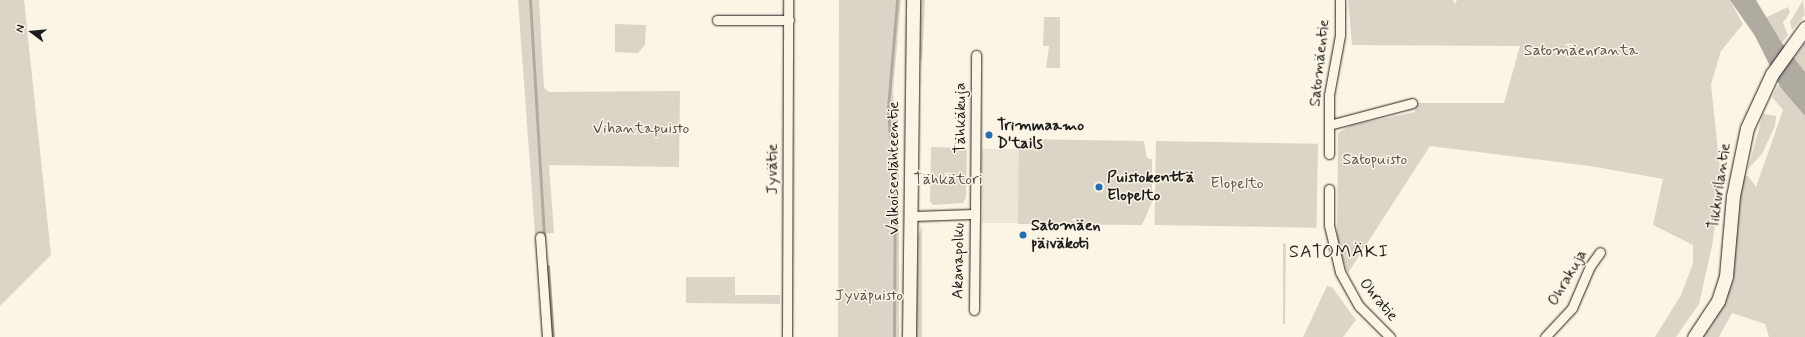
<!DOCTYPE html>
<meta charset="utf-8">
<style>
body{margin:0}
#map{position:relative;width:1805px;height:337px;overflow:hidden;background:#fcf5e5;font-family:Mynerve,sans-serif}
div>[style]{position:absolute}
[style*='--x']{left:calc(var(--x)*1px);top:calc(var(--y)*1px);width:calc(var(--w)*1px);rotate:calc(var(--a)*1deg)}
.built>*{inset:0;background:#ebe5d6;transform-origin:0 0}
.green>*{inset:0;background:#dbd5c8;transform-origin:0 0}
.water>*{inset:0;background:#b0aba1}
.stream>*{height:3px;margin:-1.5px;padding:0 1.5px;transform-origin:1.5px;border-radius:1.5px;background:#b0aba1}
.roads{filter:drop-shadow(0 0 1px #1c1c1c) drop-shadow(0 0 1px #1c1c1c)}
.street>*{height:9px;margin:-4.5px;padding:0 4.5px;transform-origin:4.5px;border-radius:4.5px;background:#fcf5e5}
.secondary>*{height:13px;margin:-6.5px;padding:0 6.5px;transform-origin:6.5px;border-radius:6.5px;background:#fcf5e5}
.dots>*{width:11px;height:11px;translate:-50% -50%;box-sizing:border-box;border:2px solid #fcf5e5;border-radius:50%}
span{translate:-50% -50%;white-space:nowrap;text-align:center;line-height:1.15;-webkit-text-stroke:3px #fcf5e5;paint-order:stroke}
.park-label{font-size:16px;color:#555450}
.street-label{font-size:16px;color:#1c1c1c}
.poi-label{font-size:16px;color:#1c1c1c;font-weight:700}
.left{translate:0 -50%;text-align:left}
.quarter-label{font-size:18px;color:#1c1c1c;letter-spacing:1px}
.north{position:absolute;left:12px;top:12px;width:40px;height:40px;-webkit-text-stroke:3px #fcf5e5;paint-order:stroke;rotate:286deg;font-size:11px;font-weight:700;line-height:16px;text-align:center;color:#1c1c1c}
.north::after{content:'';display:block;margin:auto;width:14px;height:18px;background:#1c1c1c;clip-path:polygon(50% 0,100% 100%,50% 72%,0 100%)}
</style>
<div id="map">
<div class="built">
<i style="left:982px;top:149px;width:37px;height:74px"></i>
</div>
<div class="green">
<i style="clip-path:polygon(0 0,24px 0,51px 255px,0 306px)"></i>
<i style="clip-path:polygon(518px 0,539px 0,544px 88px,549px 92px,680px 91px,679px 167px,549px 165px,554px 233px,535px 234px)"></i>
<i style="clip-path:polygon(839px 0,901px 0,893px 92px,899px 170px,899px 337px,838px 337px)"></i>
<i style="clip-path:polygon(919px 0,925px 0,922px 64px,919px 50px)"></i>
<i style="clip-path:polygon(1348px 0,1453px 0,1455px 4px,1457px 0,1730px 0,1743px 24px,1721px 51px,1711px 84px,1721px 179px,1712px 246px,1699px 304px,1676px 337px,1655px 337px,1681px 295px,1693px 263px,1693px 245px,1653px 225px,1663px 179px,1590px 166px,1430px 146px,1348px 273px,1337px 245px,1338px 133px,1352px 125px,1415px 112px,1415px 103px,1504px 103px,1520px 46px,1352px 45px)"></i>
<i style="clip-path:polygon(1803px 0,1805px 15px,1792px 30px,1790px 22px)"></i>
<i style="clip-path:polygon(1788px 7px,1790px 12px,1783px 23px,1788px 35px,1782px 43px,1765px 18px)"></i>
<i style="clip-path:polygon(1044px 17px,1060px 17px,1060px 68px,1046px 68px,1049px 46px,1043px 46px)"></i>
<i style="clip-path:polygon(615px 24px,646px 25px,645px 45px,638px 53px,615px 52px)"></i>
<i style="clip-path:polygon(1805px 42px,1805px 72px,1793px 59px)"></i>
<i style="clip-path:polygon(1779px 84px,1805px 116px,1805px 337px,1769px 337px,1765px 324px,1732px 313px,1719px 337px,1702px 337px,1717px 315px,1732px 274px,1742px 177px,1748px 176px,1756px 187px,1783px 110px,1772px 97px)"></i>
<i style="clip-path:polygon(1763px 114px,1776px 116px,1775px 126px,1762px 154px,1748px 169px)"></i>
<i style="clip-path:polygon(1019px 139px,1144px 141px,1147px 158px,1152px 159px,1152px 202px,1142px 225px,1018px 224px)"></i>
<i style="left:1156px;top:141px;width:162px;height:84px;rotate:1deg"></i>
<i style="clip-path:polygon(931px 147px,967px 148px,966px 198px,963px 203px,933px 205px,930px 201px)"></i>
<i style="clip-path:polygon(922px 226px,922px 337px,916px 337px,918px 236px)"></i>
<i style="clip-path:polygon(1283px 243px,1286px 244px,1285px 324px,1283px 324px)"></i>
<i style="clip-path:polygon(686px 277px,735px 277px,735px 295px,780px 295px,780px 304px,686px 303px)"></i>
<i style="clip-path:polygon(1327px 286px,1332px 287px,1356px 320px,1343px 337px,1303px 337px)"></i>
</div>
<div class="water">
<i style="clip-path:polygon(1730px 0,1756px 0,1782px 43px,1805px 72px,1805px 116px,1781px 88px,1755px 36px)"></i>
</div>
<div class="stream">
<i style="--x:530;--y:0;--w:237;--a:86.6"></i>
<i style="--x:890;--y:136;--w:28;--a:-94"></i>
<i style="--x:888;--y:108;--w:108;--a:-85.2"></i>
<i style="--x:891;--y:147;--w:37;--a:84"></i>
<i style="--x:895;--y:184;--w:153;--a:90.4"></i>
<i style="--x:548;--y:266;--w:71;--a:86"></i>
</div>
<div class="roads">
<div class="street">
<i style="--x:717;--y:20;--w:72;--a:0"></i>
<i style="--x:1329;--y:125;--w:86;--a:-14.8"></i>
<i style="--x:1329;--y:154;--w:59;--a:-90"></i>
<i style="--x:1329;--y:95;--w:61;--a:-79.6"></i>
<i style="--x:1340;--y:35;--w:35;--a:-90"></i>
<i style="--x:1329;--y:189;--w:36;--a:90"></i>
<i style="--x:1329;--y:225;--w:48;--a:76.8"></i>
<i style="--x:1340;--y:272;--w:39;--a:61"></i>
<i style="--x:1359;--y:306;--w:44;--a:45"></i>
<i style="--x:911;--y:216;--w:64;--a:-1.8"></i>
<i style="--x:975;--y:214;--w:159;--a:-89.6"></i>
<i style="--x:540;--y:237;--w:100;--a:86"></i>
<i style="--x:974;--y:310;--w:96;--a:-89.4"></i>
<i style="--x:787;--y:337;--w:337;--a:-89.8"></i>
<i style="--x:1545;--y:337;--w:40;--a:-47"></i>
<i style="--x:1572;--y:308;--w:46;--a:-66.8"></i>
<i style="--x:1590;--y:266;--w:17;--a:-54"></i>
</div>
<div class="secondary">
<i style="--x:909;--y:337;--w:337;--a:-89.3"></i>
<i style="--x:1694;--y:337;--w:43;--a:-56.3"></i>
<i style="--x:1718;--y:301;--w:26;--a:-72"></i>
<i style="--x:1726;--y:276;--w:80;--a:-85"></i>
<i style="--x:1733;--y:196;--w:69;--a:-78.4"></i>
<i style="--x:1747;--y:128;--w:60;--a:-65.2"></i>
<i style="--x:1772;--y:74;--w:57;--a:-54.3"></i>
</div>
</div>
<div class="dots">
<i style="left:989px;top:135px;background:#1f6fb2"></i>
<i style="left:1099px;top:187px;background:#1f6fb2"></i>
<i style="left:1023px;top:235px;background:#1f6fb2"></i>
</div>
<div class="park-label">
<span style="left:1581px;top:51px">Satomäenranta</span>
<span style="left:641px;top:129px">Vihantapuisto</span>
<span style="left:1375px;top:160px">Satopuisto</span>
<span style="left:948px;top:180px">Tähkätori</span>
<span style="left:1237px;top:184px">Elopelto</span>
<span style="left:869px;top:296px">Jyväpuisto</span>
</div>
<div class="street-label">
<span style="left:1320px;top:63px;rotate:-84deg">Satomäentie</span>
<span style="left:961px;top:118px;rotate:-90deg">Tähkäkuja</span>
<span style="left:894px;top:168px;rotate:-90deg">Valkoisenlähteentie</span>
<span style="left:773px;top:169px;rotate:-90deg">Jyvätie</span>
<span style="left:1720px;top:186px;rotate:-82deg">Tikkurilantie</span>
<span style="left:959px;top:261px;rotate:-89deg">Akanapolku</span>
<span style="left:1568px;top:278px;rotate:-60deg">Ohrakuja</span>
<span style="left:1378px;top:300px;rotate:50deg">Ohratie</span>
</div>
<div class="poi-label">
<span class="left" style="left:997px;top:135px">Trimmaamo<br>D'tails</span>
<span class="left" style="left:1107px;top:187px">Puistokenttä<br>Elopelto</span>
<span class="left" style="left:1031px;top:235px">Satomäen<br>päiväkoti</span>
</div>
<div class="quarter-label">
<span style="left:1339px;top:252px">SATOMÄKI</span>
</div>
<div class="north">N</div>
</div>
